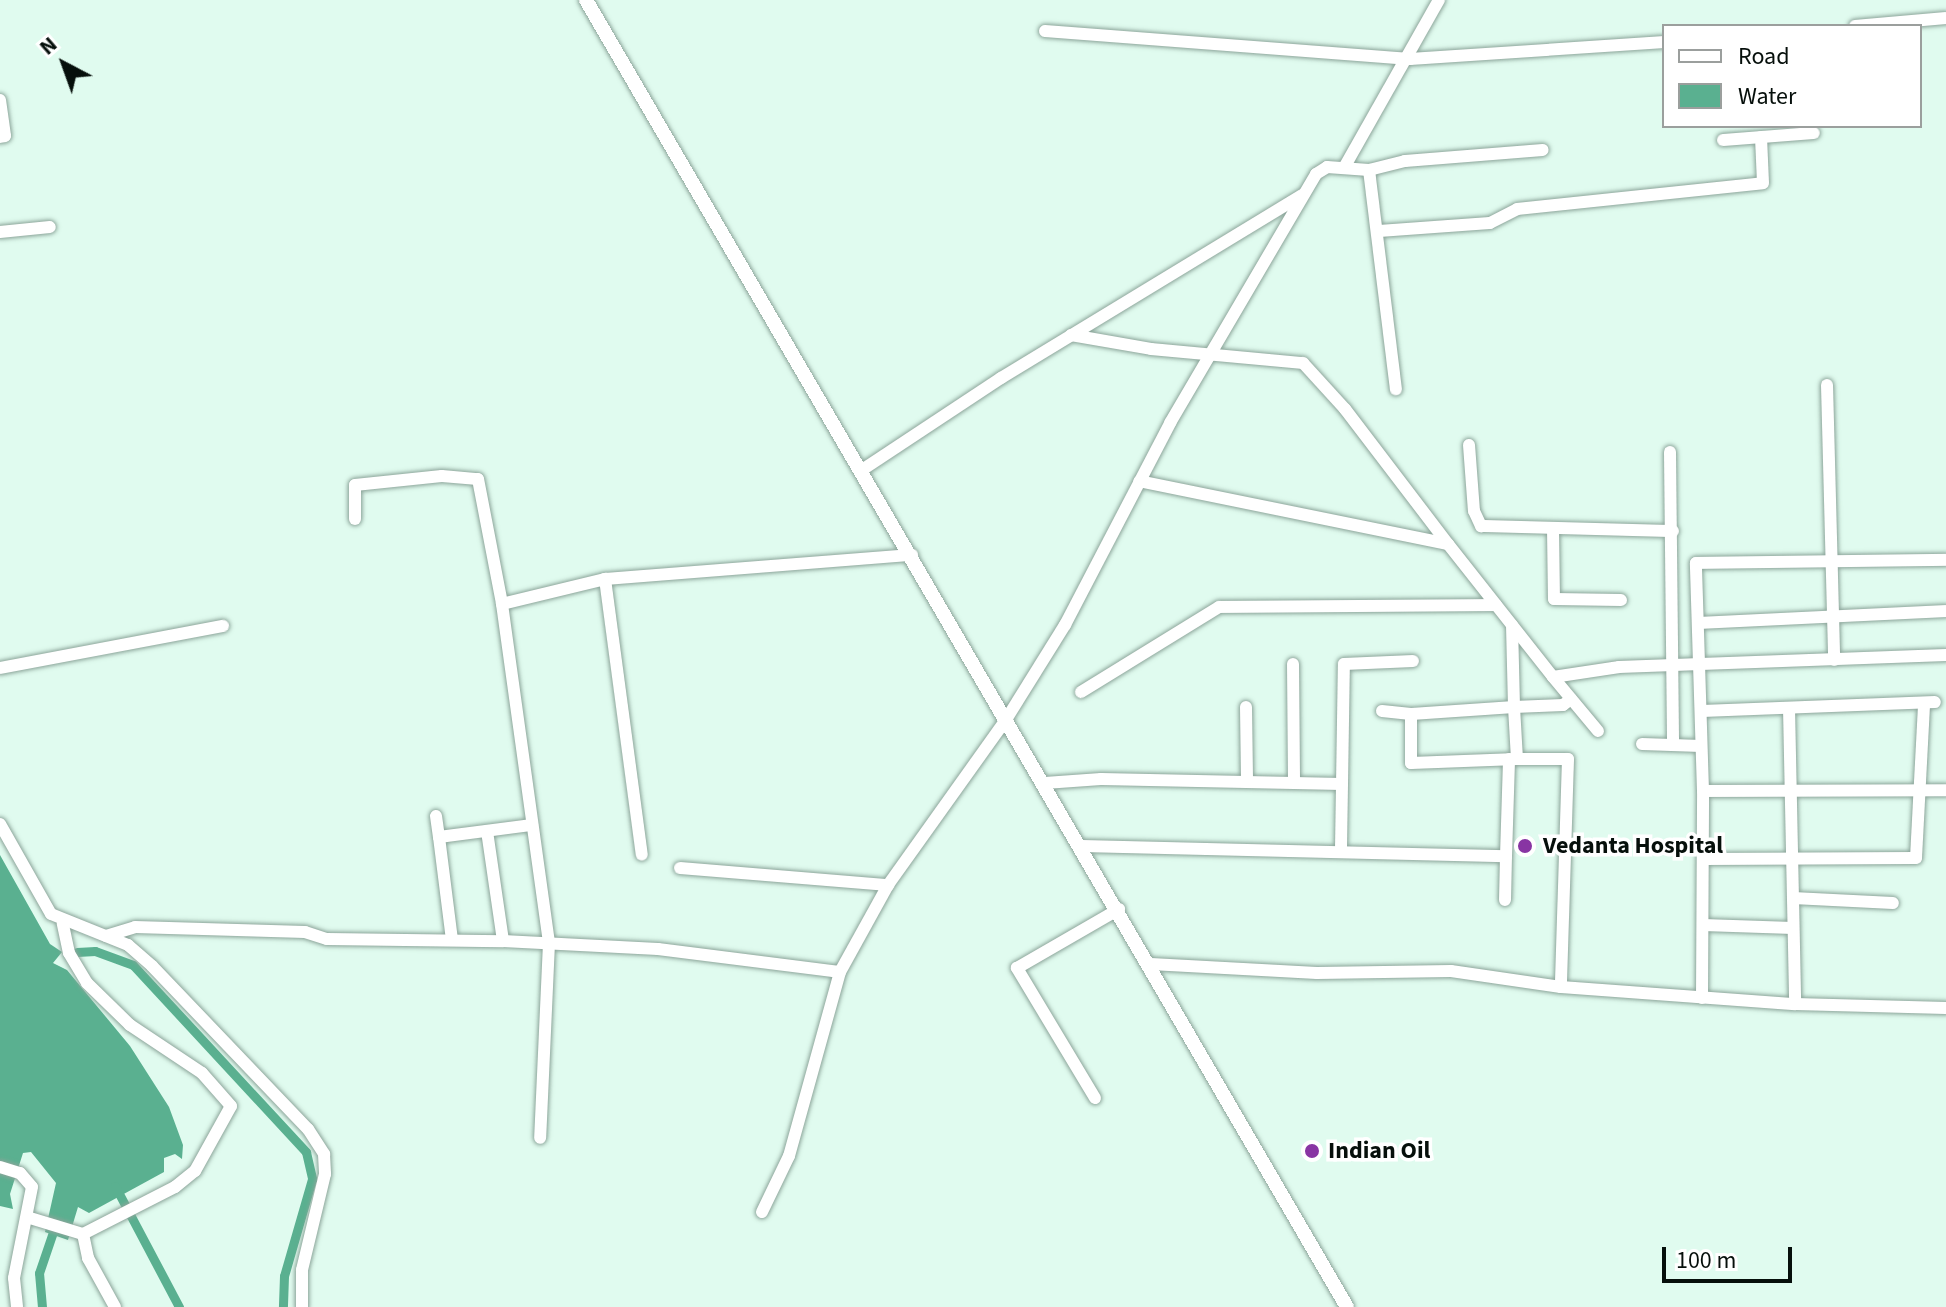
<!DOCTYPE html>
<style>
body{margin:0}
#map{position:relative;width:1946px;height:1307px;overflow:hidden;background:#e0fbef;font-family:"Source Sans 3",sans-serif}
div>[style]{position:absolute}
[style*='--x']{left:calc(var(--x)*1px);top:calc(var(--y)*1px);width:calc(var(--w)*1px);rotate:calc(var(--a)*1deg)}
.water>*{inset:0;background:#5ab090}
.canal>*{height:9px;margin:-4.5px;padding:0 4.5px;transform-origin:4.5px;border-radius:4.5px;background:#5ab090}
.roads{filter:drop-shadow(0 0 2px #8ca59a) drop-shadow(0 0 2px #8ca59a)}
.minor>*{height:12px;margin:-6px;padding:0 6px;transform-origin:6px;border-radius:6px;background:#fff}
.major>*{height:14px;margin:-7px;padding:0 7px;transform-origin:7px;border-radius:7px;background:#fff}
.dots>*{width:22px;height:22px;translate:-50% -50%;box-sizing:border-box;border:4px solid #fff;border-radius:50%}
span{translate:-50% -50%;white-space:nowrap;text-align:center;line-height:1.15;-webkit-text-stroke:7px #fff;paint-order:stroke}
.poi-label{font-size:24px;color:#060f0b;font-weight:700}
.left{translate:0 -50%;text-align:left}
.legend{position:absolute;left:1662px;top:24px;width:260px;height:104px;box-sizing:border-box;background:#fff;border:2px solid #9b9f9d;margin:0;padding:10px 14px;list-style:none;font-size:24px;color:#060f0b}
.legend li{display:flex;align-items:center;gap:16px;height:40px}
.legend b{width:40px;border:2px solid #9b9f9d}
.north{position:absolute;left:24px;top:24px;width:80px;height:80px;-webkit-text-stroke:6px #fff;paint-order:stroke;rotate:319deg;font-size:22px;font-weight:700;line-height:32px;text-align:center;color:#060f0b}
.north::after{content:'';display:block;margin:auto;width:28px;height:36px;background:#060f0b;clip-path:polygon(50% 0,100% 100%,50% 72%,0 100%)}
.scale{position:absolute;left:1662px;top:1247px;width:130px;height:36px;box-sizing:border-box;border:4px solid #060f0b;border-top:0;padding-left:10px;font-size:24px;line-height:28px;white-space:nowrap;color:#060f0b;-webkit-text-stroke:6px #fff;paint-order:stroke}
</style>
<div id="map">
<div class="water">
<i style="clip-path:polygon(0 855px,50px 944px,62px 952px,53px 963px,67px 970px,130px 1046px,169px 1107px,183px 1145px,182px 1159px,175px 1154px,164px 1158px,164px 1172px,89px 1213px,78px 1207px,68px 1240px,45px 1232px,56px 1183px,31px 1152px,23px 1153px,10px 1194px,13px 1209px,0 1206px)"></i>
</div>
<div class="canal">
<i style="--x:77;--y:952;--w:18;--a:-3"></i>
<i style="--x:95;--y:951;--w:40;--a:20.2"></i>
<i style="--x:133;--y:965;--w:255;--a:47.2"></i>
<i style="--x:306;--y:1152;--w:28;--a:77"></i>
<i style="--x:312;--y:1179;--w:101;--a:106.1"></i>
<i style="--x:284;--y:1276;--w:31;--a:92"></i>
<i style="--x:115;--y:1186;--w:137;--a:62.1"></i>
<i style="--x:42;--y:1307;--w:34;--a:-95"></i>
<i style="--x:39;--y:1273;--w:53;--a:-71.2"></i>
</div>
<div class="roads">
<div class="minor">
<i style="--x:1855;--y:26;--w:91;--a:-5"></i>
<i style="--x:1045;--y:31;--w:366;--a:4.4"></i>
<i style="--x:1410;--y:59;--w:255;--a:-3.8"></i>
<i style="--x:0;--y:100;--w:36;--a:82"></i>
<i style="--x:5;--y:136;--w:5;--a:169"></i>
<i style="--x:1723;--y:140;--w:91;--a:-4.4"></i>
<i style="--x:1345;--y:166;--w:191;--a:-60.5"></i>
<i style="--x:1369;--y:170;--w:221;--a:83"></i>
<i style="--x:1379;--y:231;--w:111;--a:-4.1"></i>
<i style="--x:1490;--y:223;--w:30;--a:-27"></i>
<i style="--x:1517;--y:209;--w:247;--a:-6"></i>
<i style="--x:1763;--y:183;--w:46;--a:-92.5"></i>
<i style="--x:0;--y:232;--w:50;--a:-5.7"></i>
<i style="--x:1071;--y:335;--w:81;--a:9.9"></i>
<i style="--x:1151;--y:349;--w:153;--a:5.3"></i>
<i style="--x:1303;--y:363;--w:62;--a:47.6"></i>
<i style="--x:1345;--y:409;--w:170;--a:52.7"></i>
<i style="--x:1448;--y:544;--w:315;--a:-168.5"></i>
<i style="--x:1827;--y:385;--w:275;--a:88.5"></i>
<i style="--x:1469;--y:445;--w:66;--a:85.7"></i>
<i style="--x:1474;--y:511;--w:17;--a:65"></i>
<i style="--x:1481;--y:526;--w:192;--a:1.5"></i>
<i style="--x:1670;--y:452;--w:293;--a:89.4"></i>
<i style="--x:862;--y:470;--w:167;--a:-33.5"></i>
<i style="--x:1001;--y:378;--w:352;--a:-31.3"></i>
<i style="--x:355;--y:519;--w:34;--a:-90"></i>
<i style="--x:355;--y:485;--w:87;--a:-5.9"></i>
<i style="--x:442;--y:476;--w:36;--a:5"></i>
<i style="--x:478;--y:479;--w:127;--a:79.1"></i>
<i style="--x:502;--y:604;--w:342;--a:82.1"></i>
<i style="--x:549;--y:943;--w:195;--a:92.6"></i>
<i style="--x:1553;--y:529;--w:70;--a:89.2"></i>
<i style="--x:1554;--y:599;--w:67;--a:0.9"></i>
<i style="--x:1448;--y:544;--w:169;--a:51.7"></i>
<i style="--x:605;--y:579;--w:278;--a:82.4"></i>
<i style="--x:502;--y:604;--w:106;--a:-13.6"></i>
<i style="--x:605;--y:579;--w:308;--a:-4.5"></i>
<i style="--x:1699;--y:623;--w:247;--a:-2.8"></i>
<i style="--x:1512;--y:625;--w:82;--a:88.6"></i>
<i style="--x:1514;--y:707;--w:103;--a:176.1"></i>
<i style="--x:1411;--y:714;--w:49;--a:90"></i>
<i style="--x:1411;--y:763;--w:106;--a:-2.2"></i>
<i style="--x:1517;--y:759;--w:52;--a:-93.3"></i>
<i style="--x:1514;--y:707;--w:49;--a:-2.3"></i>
<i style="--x:1563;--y:705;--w:10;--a:-37"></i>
<i style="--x:1293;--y:664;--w:118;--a:89.5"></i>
<i style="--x:0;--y:668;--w:227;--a:-10.7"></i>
<i style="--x:1081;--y:692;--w:162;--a:-31.6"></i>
<i style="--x:1219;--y:607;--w:277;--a:-0.4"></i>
<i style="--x:1246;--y:707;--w:75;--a:89.2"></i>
<i style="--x:1789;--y:708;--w:296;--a:88.8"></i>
<i style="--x:1382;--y:711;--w:29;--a:6"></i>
<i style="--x:1702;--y:711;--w:233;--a:-2.2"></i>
<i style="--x:1598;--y:731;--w:70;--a:-129.8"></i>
<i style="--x:1553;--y:677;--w:67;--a:-8.6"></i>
<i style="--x:1619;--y:667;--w:327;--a:-2.1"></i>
<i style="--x:1642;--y:744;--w:59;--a:1.9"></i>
<i style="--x:1517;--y:759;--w:51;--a:0"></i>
<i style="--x:1568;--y:759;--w:228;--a:91.8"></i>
<i style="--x:1045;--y:783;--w:56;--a:-4.1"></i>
<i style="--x:1101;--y:779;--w:241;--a:1.2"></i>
<i style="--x:1703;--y:791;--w:243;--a:-0.2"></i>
<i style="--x:436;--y:816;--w:21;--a:82"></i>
<i style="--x:0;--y:824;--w:103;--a:60.5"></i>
<i style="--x:51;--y:914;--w:83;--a:21.9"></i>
<i style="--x:128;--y:945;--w:32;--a:41"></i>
<i style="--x:152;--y:966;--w:226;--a:46.3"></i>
<i style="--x:308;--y:1129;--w:30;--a:57"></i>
<i style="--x:324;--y:1154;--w:20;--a:87"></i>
<i style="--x:325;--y:1174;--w:99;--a:103.5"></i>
<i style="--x:302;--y:1270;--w:37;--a:90"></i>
<i style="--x:487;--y:831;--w:111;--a:81.7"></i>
<i style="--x:1082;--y:846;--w:424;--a:1.4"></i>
<i style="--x:1506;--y:856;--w:44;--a:91.3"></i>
<i style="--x:1341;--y:848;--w:184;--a:-89.1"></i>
<i style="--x:1344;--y:664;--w:69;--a:-2.5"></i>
<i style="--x:1506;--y:856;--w:97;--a:-88.2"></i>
<i style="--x:1703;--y:859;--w:213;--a:-0.3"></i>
<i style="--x:1916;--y:858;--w:155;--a:-87"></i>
<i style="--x:680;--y:868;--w:209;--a:4.7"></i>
<i style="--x:1793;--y:898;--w:100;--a:2.9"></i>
<i style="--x:1703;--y:925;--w:90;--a:1.9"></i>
<i style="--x:106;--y:936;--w:30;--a:-17"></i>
<i style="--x:135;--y:927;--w:170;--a:1.7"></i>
<i style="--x:305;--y:932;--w:23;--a:18"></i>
<i style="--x:327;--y:939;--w:176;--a:0.7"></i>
<i style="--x:503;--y:941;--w:155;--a:3"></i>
<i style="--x:658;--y:949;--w:183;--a:7.2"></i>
<i style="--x:452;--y:940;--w:104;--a:-97.2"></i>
<i style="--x:439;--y:837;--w:94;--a:-7.4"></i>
<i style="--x:1151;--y:964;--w:166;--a:3.1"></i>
<i style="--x:1317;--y:973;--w:134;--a:-0.9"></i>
<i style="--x:1451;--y:971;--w:111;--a:8.3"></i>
<i style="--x:1561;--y:987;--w:235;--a:4.2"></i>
<i style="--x:1795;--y:1004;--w:151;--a:1.5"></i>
<i style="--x:1702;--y:998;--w:207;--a:-89.7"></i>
<i style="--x:1703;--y:791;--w:228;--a:-91.8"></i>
<i style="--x:1696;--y:563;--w:250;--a:-0.7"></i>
<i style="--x:1095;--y:1098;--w:152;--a:-121"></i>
<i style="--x:1017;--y:968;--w:118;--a:-30"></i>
<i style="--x:0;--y:1167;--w:21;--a:17"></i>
<i style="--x:20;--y:1173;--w:18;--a:49"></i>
<i style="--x:32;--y:1187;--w:93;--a:101.2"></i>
<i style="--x:14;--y:1278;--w:29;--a:84"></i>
<i style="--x:762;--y:1212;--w:62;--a:-64.3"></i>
<i style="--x:789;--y:1156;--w:191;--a:-74.5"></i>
<i style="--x:840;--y:972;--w:99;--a:-61.1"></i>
<i style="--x:888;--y:885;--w:205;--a:-54.5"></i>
<i style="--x:1007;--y:718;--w:110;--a:-58.1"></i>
<i style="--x:1065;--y:625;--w:228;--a:-62.5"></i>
<i style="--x:1170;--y:423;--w:289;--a:-59.6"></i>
<i style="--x:1316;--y:174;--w:13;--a:-32"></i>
<i style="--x:1327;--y:167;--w:42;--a:4.1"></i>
<i style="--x:1369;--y:170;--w:37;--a:-14"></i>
<i style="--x:1405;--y:161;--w:138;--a:-4.6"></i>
<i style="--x:30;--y:1218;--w:55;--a:16.8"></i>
<i style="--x:83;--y:1234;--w:103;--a:-27.1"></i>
<i style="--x:175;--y:1187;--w:26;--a:-39"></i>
<i style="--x:195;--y:1171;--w:74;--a:-61"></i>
<i style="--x:231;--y:1106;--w:44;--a:-131.3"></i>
<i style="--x:202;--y:1073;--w:87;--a:-146.3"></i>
<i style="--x:130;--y:1025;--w:60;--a:-135.7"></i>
<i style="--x:87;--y:983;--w:35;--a:-121"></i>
<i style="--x:69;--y:953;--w:30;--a:-102"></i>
<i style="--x:83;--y:1234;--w:25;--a:78"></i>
<i style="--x:88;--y:1258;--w:56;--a:61.1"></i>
</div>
<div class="major">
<i style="--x:586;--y:0;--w:1512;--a:59.79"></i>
</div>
</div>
<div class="dots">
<i style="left:1525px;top:846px;background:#8835a3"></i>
<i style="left:1312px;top:1151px;background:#8835a3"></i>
</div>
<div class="poi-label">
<span class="left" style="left:1543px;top:846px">Vedanta Hospital</span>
<span class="left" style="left:1328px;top:1151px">Indian Oil</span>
</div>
<ul class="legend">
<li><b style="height:10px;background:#fff"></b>Road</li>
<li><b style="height:22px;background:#5ab090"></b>Water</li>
</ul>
<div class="north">N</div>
<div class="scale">100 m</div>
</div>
